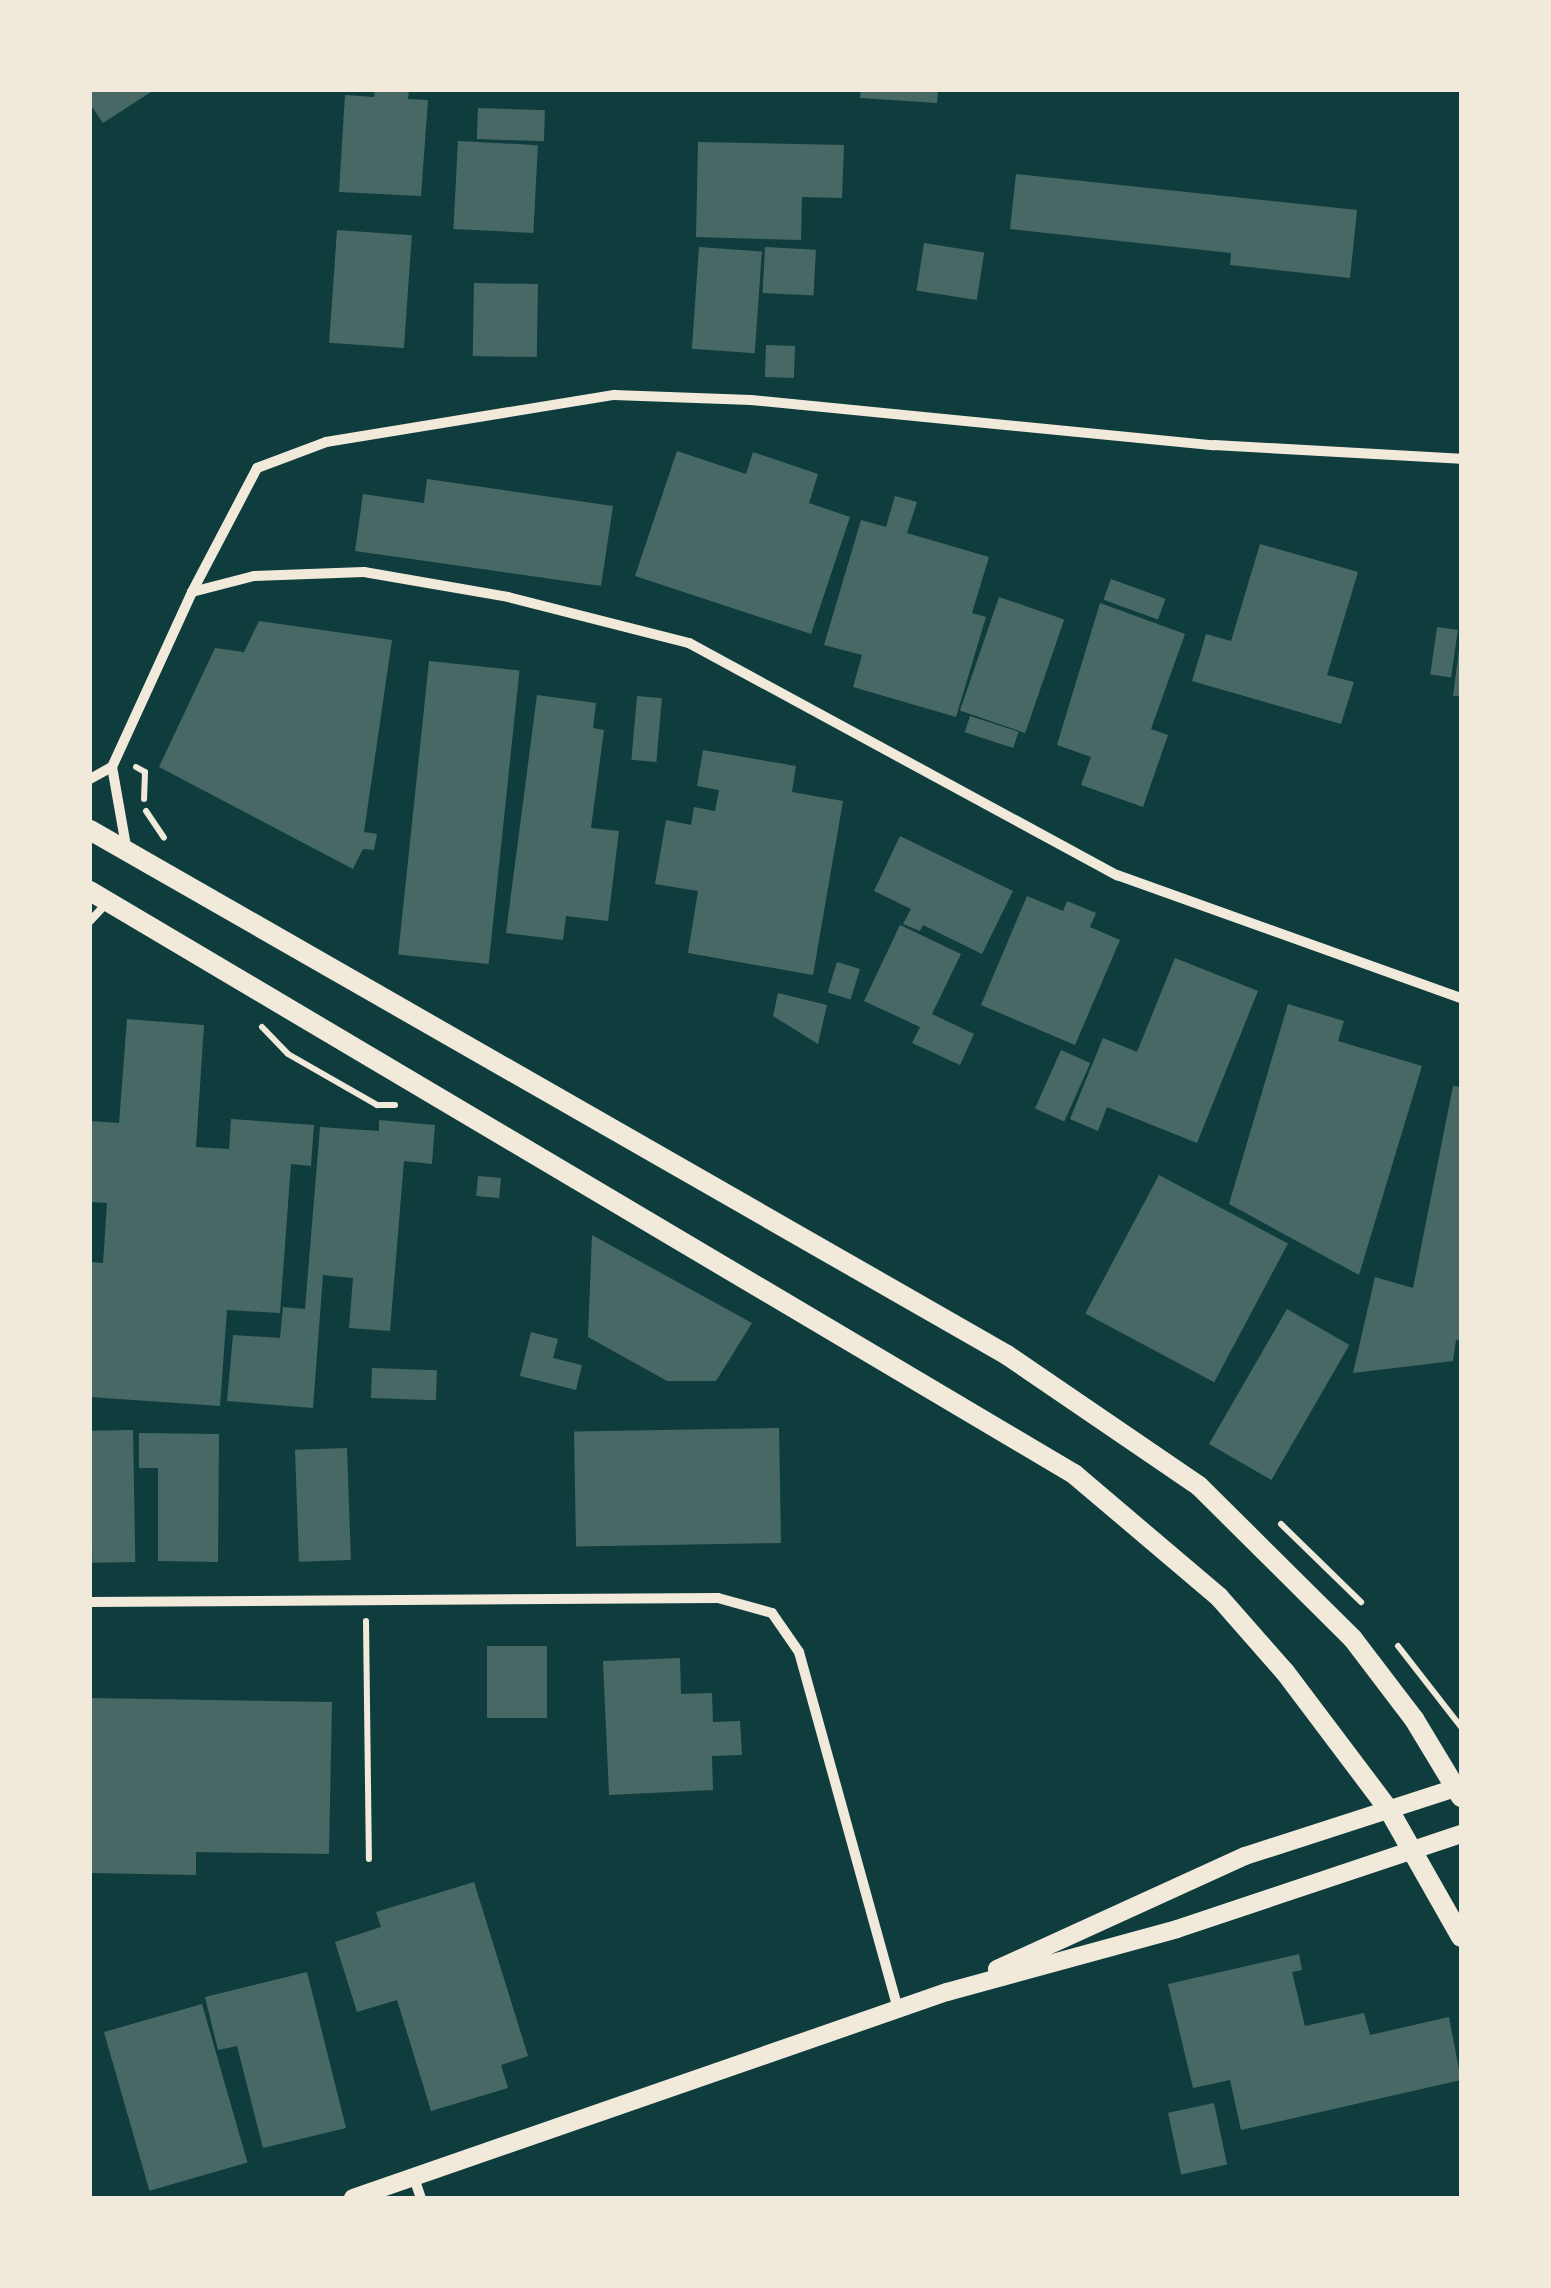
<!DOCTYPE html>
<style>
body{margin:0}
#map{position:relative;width:1551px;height:2288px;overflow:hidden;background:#0f3d3e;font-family:Lato,sans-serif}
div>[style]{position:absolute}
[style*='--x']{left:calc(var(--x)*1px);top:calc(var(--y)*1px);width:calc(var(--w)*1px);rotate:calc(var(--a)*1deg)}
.building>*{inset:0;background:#486865;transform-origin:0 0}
.path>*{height:6px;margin:-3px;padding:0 3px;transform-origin:3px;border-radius:3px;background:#f1e9da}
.service>*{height:8px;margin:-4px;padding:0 4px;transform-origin:4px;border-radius:4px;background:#f1e9da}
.minor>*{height:10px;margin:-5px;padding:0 5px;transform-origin:5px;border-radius:5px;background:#f1e9da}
.tertiary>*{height:18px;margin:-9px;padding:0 9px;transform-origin:9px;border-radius:9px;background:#f1e9da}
.secondary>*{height:20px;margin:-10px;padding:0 10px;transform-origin:10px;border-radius:10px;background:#f1e9da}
span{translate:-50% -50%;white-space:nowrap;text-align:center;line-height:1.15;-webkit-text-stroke:10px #f1e9da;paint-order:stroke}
.frame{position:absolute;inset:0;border:92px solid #f1e9da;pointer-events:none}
</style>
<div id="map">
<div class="building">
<i style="clip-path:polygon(90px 90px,154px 90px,103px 123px,90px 104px)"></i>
<i style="clip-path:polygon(375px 90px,409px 90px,408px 99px,428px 100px,421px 196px,339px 192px,345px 95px,374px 97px)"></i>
<i style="clip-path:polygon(861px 90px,938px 90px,937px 103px,860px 98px)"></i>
<i style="left:478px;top:108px;width:67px;height:31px;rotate:2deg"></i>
<i style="left:458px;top:141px;width:80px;height:88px;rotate:3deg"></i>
<i style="clip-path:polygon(698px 142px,844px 145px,842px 198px,802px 197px,801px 240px,696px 237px)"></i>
<i style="clip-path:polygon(1016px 174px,1357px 210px,1350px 278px,1230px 265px,1231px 253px,1010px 229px)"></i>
<i style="left:337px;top:230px;width:75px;height:113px;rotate:4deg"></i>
<i style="left:924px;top:243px;width:61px;height:48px;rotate:9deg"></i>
<i style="left:699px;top:247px;width:63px;height:102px;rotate:4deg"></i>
<i style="left:765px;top:247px;width:51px;height:46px;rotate:3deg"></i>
<i style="left:474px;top:283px;width:64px;height:73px;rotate:1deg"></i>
<i style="left:766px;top:345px;width:29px;height:32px;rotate:2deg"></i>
<i style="clip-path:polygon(677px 451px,746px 474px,753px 452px,818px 474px,809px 503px,850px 517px,811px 634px,635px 576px)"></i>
<i style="clip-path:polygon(427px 479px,613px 506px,601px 586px,355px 551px,363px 494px,424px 503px)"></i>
<i style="clip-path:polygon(895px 496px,917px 502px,907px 533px,989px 557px,972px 613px,986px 617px,956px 717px,853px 687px,862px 655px,824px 645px,861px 520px,886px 527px)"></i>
<i style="clip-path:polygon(1260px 544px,1358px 572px,1327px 675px,1354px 682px,1341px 724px,1192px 681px,1206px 634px,1231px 641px)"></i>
<i style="left:1111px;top:579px;width:58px;height:22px;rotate:20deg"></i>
<i style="left:999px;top:597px;width:69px;height:120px;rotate:19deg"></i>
<i style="clip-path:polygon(1100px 603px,1185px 634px,1151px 729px,1168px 735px,1143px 807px,1081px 785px,1091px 757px,1057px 745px)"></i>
<i style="clip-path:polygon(259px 621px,392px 640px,364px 832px,377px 834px,374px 850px,363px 849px,353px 869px,159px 767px,215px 648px,244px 652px)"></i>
<i style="left:1437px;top:627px;width:21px;height:48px;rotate:8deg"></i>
<i style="clip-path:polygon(1459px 650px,1461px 650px,1461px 696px,1453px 696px)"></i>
<i style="left:429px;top:661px;width:91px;height:295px;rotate:6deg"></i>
<i style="clip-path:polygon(537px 695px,596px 703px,593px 728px,604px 730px,591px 828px,619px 831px,608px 921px,566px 916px,563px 940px,506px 933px)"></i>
<i style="left:637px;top:696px;width:25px;height:64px;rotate:5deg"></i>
<i style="left:970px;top:716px;width:51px;height:17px;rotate:18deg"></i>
<i style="clip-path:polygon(703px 750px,796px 766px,792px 792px,843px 801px,813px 975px,688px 953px,698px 891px,655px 884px,666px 820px,691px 825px,694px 807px,715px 811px,719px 790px,697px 786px)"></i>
<i style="clip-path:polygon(900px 836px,1013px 891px,982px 954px,923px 925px,920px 931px,903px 924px,911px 909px,874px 891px)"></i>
<i style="clip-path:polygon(1027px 896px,1063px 911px,1067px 901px,1096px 913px,1090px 927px,1120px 940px,1075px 1045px,981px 1005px)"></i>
<i style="clip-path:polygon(900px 925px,961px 954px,932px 1014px,974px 1034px,960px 1065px,912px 1043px,920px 1027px,864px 1001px)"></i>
<i style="clip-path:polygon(1175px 958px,1258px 991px,1197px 1143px,1107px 1107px,1098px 1131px,1070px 1119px,1103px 1038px,1137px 1052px)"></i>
<i style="left:837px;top:962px;width:24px;height:32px;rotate:17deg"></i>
<i style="clip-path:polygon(778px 993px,827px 1005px,818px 1044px,773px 1016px)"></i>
<i style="clip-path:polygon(1288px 1004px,1344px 1021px,1338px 1041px,1422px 1066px,1359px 1275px,1229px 1204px)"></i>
<i style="clip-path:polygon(127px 1019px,204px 1025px,196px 1147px,229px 1149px,231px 1119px,314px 1125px,311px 1166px,291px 1164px,280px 1313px,227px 1310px,220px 1406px,90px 1397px,91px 1262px,103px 1263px,107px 1203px,90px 1202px,90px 1121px,119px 1123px)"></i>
<i style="left:1061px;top:1050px;width:32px;height:64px;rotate:24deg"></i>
<i style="clip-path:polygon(1453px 1086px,1461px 1087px,1461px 1341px,1456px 1340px,1453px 1361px,1353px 1373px,1375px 1277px,1413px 1288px)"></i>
<i style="clip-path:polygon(379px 1120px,435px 1125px,432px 1164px,404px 1161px,390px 1331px,349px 1328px,353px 1278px,323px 1275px,313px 1408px,227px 1401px,233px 1335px,280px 1338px,283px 1307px,305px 1309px,320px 1127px,379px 1131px)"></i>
<i style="left:1159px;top:1175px;width:146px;height:157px;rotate:28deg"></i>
<i style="left:478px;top:1176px;width:23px;height:20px;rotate:5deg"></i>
<i style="clip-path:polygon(592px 1235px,752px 1323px,716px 1381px,667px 1381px,588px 1337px)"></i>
<i style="left:1287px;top:1309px;width:72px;height:156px;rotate:30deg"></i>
<i style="clip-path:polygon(531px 1332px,558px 1339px,553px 1358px,582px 1365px,576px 1390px,520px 1376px)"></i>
<i style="left:372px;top:1368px;width:65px;height:30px;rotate:2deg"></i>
<i style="left:779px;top:1428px;width:115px;height:205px;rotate:89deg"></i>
<i style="left:133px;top:1430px;width:132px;height:43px;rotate:89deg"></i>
<i style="clip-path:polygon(139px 1433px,219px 1434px,218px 1562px,158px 1561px,158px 1468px,139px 1468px)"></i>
<i style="left:347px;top:1448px;width:112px;height:52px;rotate:88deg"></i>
<i style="left:487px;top:1646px;width:60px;height:72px"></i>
<i style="clip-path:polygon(680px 1658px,681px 1694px,712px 1693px,713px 1722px,740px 1721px,742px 1755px,712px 1756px,713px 1790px,609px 1795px,603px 1661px)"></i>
<i style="clip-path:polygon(90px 1698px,332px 1702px,329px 1854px,196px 1852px,196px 1875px,90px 1873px)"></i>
<i style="clip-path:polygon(474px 1882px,528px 2056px,501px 2065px,508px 2088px,431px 2111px,397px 2000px,357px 2012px,335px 1942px,381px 1927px,376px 1912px)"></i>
<i style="clip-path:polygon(1299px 1954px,1302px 1970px,1292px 1972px,1305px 2026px,1364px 2013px,1370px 2035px,1449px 2017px,1461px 2080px,1241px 2130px,1230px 2080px,1193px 2088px,1168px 1984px)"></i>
<i style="clip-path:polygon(307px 1972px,346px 2128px,263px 2148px,237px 2046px,218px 2050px,205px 1997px)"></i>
<i style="left:202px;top:2004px;width:165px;height:102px;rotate:74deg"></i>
<i style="left:1214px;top:2103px;width:63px;height:47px;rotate:78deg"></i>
</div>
<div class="path">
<i style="--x:136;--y:767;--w:10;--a:29"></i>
<i style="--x:145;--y:772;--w:27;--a:92"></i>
<i style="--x:146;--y:811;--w:32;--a:56"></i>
<i style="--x:262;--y:1027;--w:37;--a:46"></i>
<i style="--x:288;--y:1054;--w:103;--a:29.8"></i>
<i style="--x:377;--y:1105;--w:18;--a:0"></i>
<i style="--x:1281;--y:1524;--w:112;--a:44.3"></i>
<i style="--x:366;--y:1621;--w:238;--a:89.3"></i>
<i style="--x:1398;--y:1646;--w:103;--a:52.1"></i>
</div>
<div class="service">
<i style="--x:90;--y:921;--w:22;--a:-47"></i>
</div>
<div class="minor">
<i style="--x:192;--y:592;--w:64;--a:-14.5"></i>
<i style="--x:254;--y:576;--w:110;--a:-2.1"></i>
<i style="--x:364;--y:572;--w:146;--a:9.8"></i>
<i style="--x:508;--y:597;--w:187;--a:14.3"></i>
<i style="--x:689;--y:643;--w:487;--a:28.5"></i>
<i style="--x:1117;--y:875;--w:365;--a:19.7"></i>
<i style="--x:90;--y:779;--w:25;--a:-29"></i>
<i style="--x:126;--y:846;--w:80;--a:-100"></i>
<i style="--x:112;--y:767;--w:192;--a:-65.4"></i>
<i style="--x:192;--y:592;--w:140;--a:-62.3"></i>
<i style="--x:257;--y:468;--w:74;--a:-20.6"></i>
<i style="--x:326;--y:442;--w:292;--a:-9.3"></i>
<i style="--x:614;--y:395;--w:137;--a:2.1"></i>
<i style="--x:751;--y:400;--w:465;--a:5.6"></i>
<i style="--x:1214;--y:445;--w:247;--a:3.2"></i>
<i style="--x:90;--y:1602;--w:628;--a:-0.36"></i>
<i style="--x:718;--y:1598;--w:56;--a:15.5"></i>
<i style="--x:772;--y:1613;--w:47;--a:55.3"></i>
<i style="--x:799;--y:1652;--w:370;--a:74.5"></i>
<i style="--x:414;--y:2178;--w:21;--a:71"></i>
</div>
<div class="tertiary">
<i style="--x:997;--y:1969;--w:273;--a:-24.5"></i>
<i style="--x:1245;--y:1856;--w:222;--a:-17.9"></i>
<i style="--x:353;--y:2198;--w:629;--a:-19.13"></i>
<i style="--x:947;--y:1992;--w:238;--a:-15.3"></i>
<i style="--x:1177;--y:1929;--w:299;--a:-18.5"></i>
</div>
<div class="secondary">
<i style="--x:90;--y:830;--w:1057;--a:29.79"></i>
<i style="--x:1007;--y:1355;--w:232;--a:34.3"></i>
<i style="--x:1199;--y:1486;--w:217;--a:44.8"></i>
<i style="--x:1353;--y:1639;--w:101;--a:52.7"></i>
<i style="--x:1414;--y:1719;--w:91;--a:58.9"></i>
<i style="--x:90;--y:891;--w:1144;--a:30.65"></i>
<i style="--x:1074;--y:1474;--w:190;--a:40.3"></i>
<i style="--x:1219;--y:1597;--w:100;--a:48.7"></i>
<i style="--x:1285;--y:1672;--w:173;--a:53"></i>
<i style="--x:1389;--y:1810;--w:146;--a:60.4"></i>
</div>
<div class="frame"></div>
</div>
